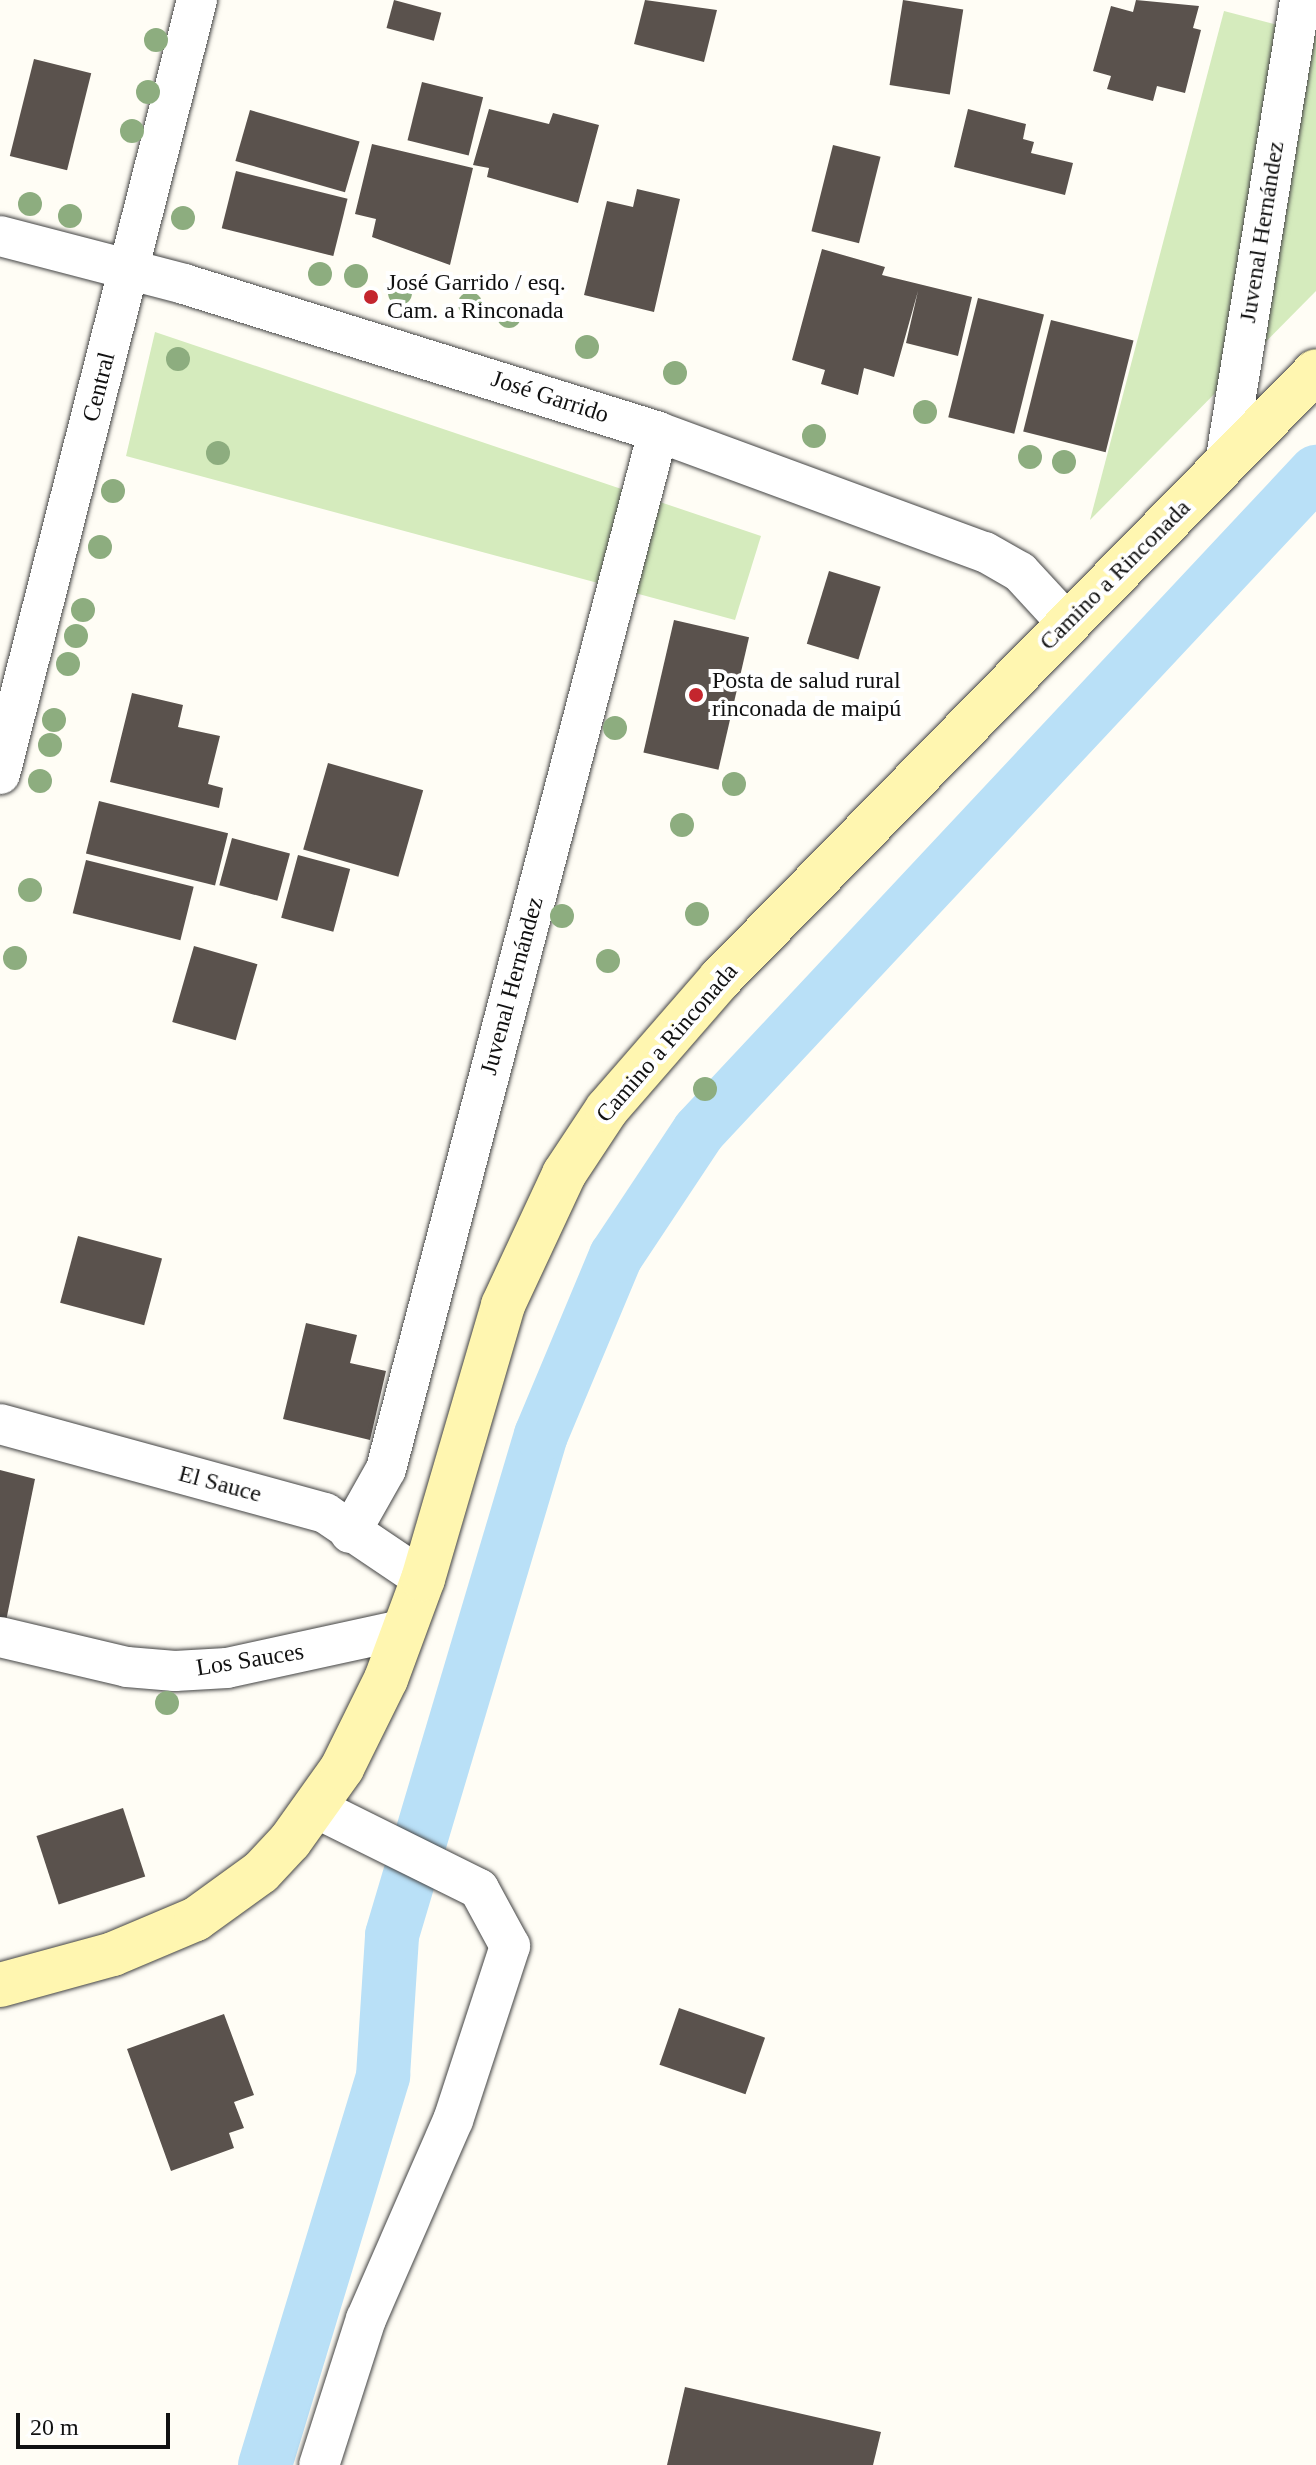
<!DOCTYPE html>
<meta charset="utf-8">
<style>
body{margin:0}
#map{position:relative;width:1316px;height:2465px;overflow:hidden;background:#fffdf5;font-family:"Times New Roman",serif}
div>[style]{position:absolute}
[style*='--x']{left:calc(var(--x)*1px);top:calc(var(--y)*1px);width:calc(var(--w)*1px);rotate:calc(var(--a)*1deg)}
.green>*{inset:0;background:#d5ebbd}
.canal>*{height:54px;margin:-27px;padding:0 27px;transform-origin:27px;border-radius:27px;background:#b9e0f7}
.building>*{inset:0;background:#5a524d;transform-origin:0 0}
.roads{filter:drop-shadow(0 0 2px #444) drop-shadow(0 0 2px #444)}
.street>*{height:40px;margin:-20px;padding:0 20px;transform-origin:20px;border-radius:20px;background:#fff}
.secondary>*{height:44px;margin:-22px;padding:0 22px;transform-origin:22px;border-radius:22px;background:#fff6b0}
.trees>*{width:24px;height:24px;margin:-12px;border-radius:50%;background:#8dad7f}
.dots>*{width:22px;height:22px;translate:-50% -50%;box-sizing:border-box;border:4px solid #fff;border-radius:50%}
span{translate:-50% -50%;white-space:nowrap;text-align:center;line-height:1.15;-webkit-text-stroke:8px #fff;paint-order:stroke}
.street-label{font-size:24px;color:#111}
.poi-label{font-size:24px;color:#111}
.left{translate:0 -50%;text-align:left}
.scale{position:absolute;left:16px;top:2413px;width:154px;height:36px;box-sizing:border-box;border:4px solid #111;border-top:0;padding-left:10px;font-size:24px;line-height:28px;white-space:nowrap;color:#111;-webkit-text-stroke:6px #fff;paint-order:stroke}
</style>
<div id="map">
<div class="green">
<i style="clip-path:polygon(1224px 11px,1316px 35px,1316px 291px,1090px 520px)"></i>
<i style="clip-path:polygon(155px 332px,761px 536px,735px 620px,126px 456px)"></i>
</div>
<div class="canal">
<i style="--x:265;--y:2465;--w:407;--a:-73.1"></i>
<i style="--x:383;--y:2076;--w:141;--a:-86.3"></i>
<i style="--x:392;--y:1935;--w:522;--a:-73.41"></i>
<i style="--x:541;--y:1435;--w:194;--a:-67.3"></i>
<i style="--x:616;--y:1256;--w:150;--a:-56.4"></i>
<i style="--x:699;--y:1131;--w:903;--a:-46.89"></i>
</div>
<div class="building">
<i style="left:394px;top:0;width:49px;height:29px;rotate:15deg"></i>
<i style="clip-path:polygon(645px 0,717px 10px,704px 62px,634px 44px)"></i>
<i style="left:903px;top:0;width:61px;height:86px;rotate:9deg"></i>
<i style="clip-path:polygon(1136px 0,1199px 6px,1193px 28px,1201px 30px,1185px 93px,1157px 86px,1153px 101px,1107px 89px,1111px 76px,1093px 71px,1111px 6px,1133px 12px)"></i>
<i style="left:34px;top:59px;width:59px;height:100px;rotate:14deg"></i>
<i style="left:422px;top:82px;width:63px;height:60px;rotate:14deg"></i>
<i style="clip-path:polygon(489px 109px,549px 124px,553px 113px,599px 125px,578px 203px,487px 177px,489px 168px,473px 165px)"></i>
<i style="clip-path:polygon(968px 109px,1026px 124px,1023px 139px,1034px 142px,1031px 153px,1073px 163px,1065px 195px,954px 167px)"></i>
<i style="left:250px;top:110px;width:114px;height:53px;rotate:16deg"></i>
<i style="clip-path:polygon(372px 144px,473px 168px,450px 265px,372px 237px,376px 219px,355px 214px)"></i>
<i style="left:833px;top:145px;width:49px;height:89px;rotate:14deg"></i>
<i style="left:236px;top:171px;width:115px;height:59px;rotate:14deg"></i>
<i style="clip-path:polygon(637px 189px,680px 199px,654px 312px,584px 295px,607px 201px,633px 207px)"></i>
<i style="clip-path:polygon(822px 249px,885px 267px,882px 275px,972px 297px,958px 356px,906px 343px,918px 291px,894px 377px,864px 368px,858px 395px,821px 384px,825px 370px,792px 360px)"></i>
<i style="left:978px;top:298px;width:68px;height:123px;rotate:14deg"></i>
<i style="left:1051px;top:320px;width:85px;height:115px;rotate:14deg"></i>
<i style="left:829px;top:571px;width:54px;height:76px;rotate:17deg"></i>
<i style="left:674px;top:620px;width:77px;height:136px;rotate:13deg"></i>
<i style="clip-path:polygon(132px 693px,183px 705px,178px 727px,220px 736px,208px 784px,223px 788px,219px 808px,110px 782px)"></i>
<i style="left:328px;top:763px;width:99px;height:90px;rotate:16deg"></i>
<i style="left:99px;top:801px;width:133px;height:54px;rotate:14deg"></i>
<i style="left:232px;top:838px;width:60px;height:49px;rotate:15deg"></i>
<i style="left:298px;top:855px;width:54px;height:65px;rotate:15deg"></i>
<i style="left:86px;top:860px;width:111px;height:55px;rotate:14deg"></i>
<i style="left:194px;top:946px;width:66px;height:79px;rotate:16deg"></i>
<i style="left:78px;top:1236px;width:87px;height:69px;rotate:15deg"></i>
<i style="clip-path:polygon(306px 1323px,357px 1335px,350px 1363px,386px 1371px,370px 1440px,283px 1419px)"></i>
<i style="clip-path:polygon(0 1470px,35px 1479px,6px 1621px,0 1619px)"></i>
<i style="left:123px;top:1808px;width:72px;height:91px;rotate:72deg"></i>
<i style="left:679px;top:2008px;width:91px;height:60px;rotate:19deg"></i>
<i style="clip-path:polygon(224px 2014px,254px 2095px,234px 2102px,244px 2128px,229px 2133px,234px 2148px,171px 2171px,127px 2049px)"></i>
<i style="clip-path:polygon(685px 2387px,881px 2432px,873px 2465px,667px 2465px)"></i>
</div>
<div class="roads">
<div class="street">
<i style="--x:0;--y:236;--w:190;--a:14.6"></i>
<i style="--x:184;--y:284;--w:497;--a:17.3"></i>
<i style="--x:658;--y:432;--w:348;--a:20.2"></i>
<i style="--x:985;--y:552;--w:40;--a:29.7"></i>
<i style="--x:1020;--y:572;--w:69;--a:47.3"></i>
<i style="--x:1225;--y:464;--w:470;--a:-80.8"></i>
<i style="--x:0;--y:774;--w:799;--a:-75.72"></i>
<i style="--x:0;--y:1424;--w:337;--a:15.3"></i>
<i style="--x:325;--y:1513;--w:118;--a:34"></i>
<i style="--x:350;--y:1533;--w:73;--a:-60.6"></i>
<i style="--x:386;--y:1469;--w:1072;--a:-75.3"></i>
<i style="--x:0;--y:1637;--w:130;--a:13.3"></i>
<i style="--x:127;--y:1667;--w:48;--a:4.8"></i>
<i style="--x:175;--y:1671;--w:52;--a:-3.3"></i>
<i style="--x:227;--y:1668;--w:183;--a:-12.3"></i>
<i style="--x:316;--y:1808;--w:182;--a:26.4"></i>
<i style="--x:479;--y:1889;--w:65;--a:61.5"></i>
<i style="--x:510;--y:1946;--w:183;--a:108.1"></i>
<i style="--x:453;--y:2120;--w:217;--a:113.6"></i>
<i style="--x:366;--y:2319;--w:153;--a:107.8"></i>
</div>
<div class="secondary">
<i style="--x:0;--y:1985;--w:117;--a:-15.3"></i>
<i style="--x:113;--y:1954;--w:90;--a:-22.9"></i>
<i style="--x:196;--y:1919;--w:80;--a:-35.9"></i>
<i style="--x:261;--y:1872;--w:42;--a:-46.9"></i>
<i style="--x:290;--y:1841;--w:90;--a:-54.5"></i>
<i style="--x:342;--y:1768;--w:99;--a:-63.7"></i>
<i style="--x:386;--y:1679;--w:107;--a:-69.7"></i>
<i style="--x:423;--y:1579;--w:285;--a:-73.7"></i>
<i style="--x:503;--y:1305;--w:145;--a:-65"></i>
<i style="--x:564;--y:1174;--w:78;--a:-56.5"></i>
<i style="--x:607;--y:1109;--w:172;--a:-49"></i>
<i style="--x:720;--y:979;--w:851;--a:-45.57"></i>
</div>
</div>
<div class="trees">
<i style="left:156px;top:40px"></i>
<i style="left:148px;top:92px"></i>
<i style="left:132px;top:131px"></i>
<i style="left:30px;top:204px"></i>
<i style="left:70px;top:216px"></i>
<i style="left:183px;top:218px"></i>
<i style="left:320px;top:274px"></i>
<i style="left:356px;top:276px"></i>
<i style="left:400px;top:293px"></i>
<i style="left:470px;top:304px"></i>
<i style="left:509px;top:316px"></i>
<i style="left:587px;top:347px"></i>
<i style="left:178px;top:359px"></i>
<i style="left:675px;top:373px"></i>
<i style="left:925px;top:412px"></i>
<i style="left:814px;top:436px"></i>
<i style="left:218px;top:453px"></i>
<i style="left:1030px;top:457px"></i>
<i style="left:1064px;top:462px"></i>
<i style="left:113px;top:491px"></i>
<i style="left:100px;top:547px"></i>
<i style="left:83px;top:610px"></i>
<i style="left:76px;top:636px"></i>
<i style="left:68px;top:664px"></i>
<i style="left:54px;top:720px"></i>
<i style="left:615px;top:728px"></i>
<i style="left:50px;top:745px"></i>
<i style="left:40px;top:781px"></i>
<i style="left:734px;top:784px"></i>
<i style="left:682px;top:825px"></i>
<i style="left:30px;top:890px"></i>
<i style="left:697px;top:914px"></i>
<i style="left:562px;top:916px"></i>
<i style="left:15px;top:958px"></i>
<i style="left:608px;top:961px"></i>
<i style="left:705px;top:1089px"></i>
<i style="left:167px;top:1703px"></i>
</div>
<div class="dots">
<i style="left:371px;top:297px;background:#c4262e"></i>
<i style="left:696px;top:695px;background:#c4262e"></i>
</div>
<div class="street-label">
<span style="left:1262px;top:232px;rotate:-81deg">Juvenal Hernández</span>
<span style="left:99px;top:387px;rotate:-76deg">Central</span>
<span style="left:550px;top:397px;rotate:18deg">José Garrido</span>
<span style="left:1115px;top:575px;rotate:-45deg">Camino a Rinconada</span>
<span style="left:512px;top:986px;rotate:-75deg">Juvenal Hernández</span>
<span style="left:667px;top:1043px;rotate:-49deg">Camino a Rinconada</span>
<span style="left:220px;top:1484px;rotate:15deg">El Sauce</span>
<span style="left:250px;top:1660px;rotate:-9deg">Los Sauces</span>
</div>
<div class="poi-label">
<span class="left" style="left:387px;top:297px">José Garrido / esq.<br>Cam. a Rinconada</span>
<span class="left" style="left:712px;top:695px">Posta de salud rural<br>rinconada de maipú</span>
</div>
<div class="scale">20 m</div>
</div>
